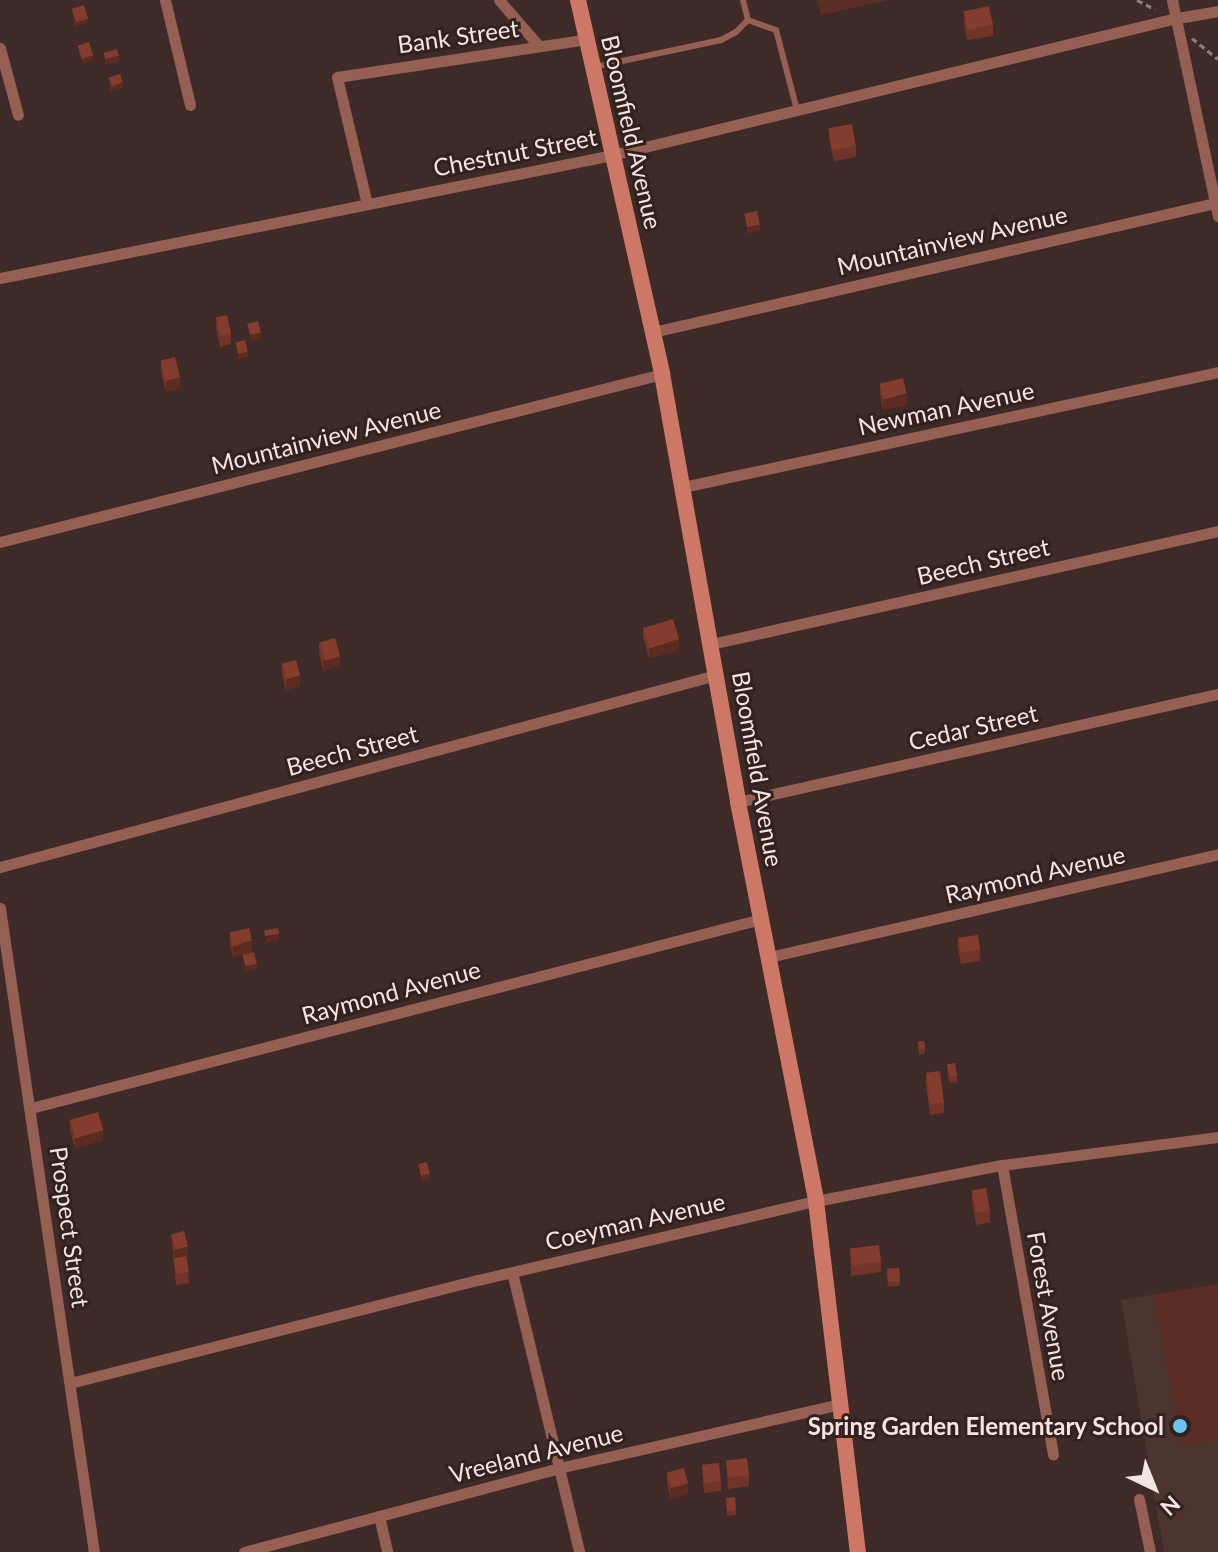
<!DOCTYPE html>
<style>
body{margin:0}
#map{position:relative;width:1218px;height:1552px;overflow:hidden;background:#3e2b27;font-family:Lato,sans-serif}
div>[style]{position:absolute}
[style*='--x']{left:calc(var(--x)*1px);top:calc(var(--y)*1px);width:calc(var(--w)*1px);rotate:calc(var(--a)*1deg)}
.built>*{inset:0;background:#4d352f}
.green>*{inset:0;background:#5b2e25}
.path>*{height:3px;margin-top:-1.5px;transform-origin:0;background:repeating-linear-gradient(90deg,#8f7e7b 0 6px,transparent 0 10px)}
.lane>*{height:6px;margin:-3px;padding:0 3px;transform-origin:3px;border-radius:3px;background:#955f54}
.street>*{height:11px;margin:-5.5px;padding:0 5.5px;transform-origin:5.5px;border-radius:5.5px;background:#955f54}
.secondary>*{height:16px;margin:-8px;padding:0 8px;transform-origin:8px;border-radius:8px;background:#cd7866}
.wall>*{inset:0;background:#723428;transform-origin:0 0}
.shaded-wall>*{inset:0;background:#5c2a20}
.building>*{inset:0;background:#843c2e;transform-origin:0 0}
.dots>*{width:22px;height:22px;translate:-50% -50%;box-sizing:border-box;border:4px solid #33211d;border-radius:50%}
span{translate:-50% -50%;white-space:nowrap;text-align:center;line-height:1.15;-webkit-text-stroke:6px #33211d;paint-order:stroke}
.street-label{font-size:24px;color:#f2e5e2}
.poi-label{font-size:24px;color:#f2e5e2;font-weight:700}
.right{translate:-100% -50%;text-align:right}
.north{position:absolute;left:1114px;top:1448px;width:80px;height:80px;-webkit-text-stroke:6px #33211d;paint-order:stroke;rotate:137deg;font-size:22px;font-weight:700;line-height:32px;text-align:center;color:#f2e5e2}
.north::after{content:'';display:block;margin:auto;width:28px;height:36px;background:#f2e5e2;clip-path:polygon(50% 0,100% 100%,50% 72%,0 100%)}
</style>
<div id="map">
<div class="built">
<i style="clip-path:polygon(1218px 1284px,1218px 1552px,1164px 1552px,1121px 1300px)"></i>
</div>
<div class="green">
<i style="clip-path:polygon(817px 0,888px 0,821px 15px)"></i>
<i style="clip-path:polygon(1218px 1284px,1218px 1440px,1182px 1446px,1153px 1295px)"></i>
</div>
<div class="path">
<i style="--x:1137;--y:0;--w:20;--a:27"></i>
<i style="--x:1192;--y:38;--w:33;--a:39"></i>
</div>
<div class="lane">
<i style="--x:743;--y:0;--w:21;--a:76"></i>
<i style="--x:748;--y:20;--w:30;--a:20"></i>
<i style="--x:776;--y:30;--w:83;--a:75.3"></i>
<i style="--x:594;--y:67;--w:130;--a:-12"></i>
<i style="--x:721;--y:40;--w:17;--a:-28"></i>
<i style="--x:736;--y:32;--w:17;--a:-45"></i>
</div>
<div class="street">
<i style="--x:165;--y:0;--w:108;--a:76.6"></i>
<i style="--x:499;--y:0;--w:61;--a:49"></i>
<i style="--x:1172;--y:0;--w:221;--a:78"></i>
<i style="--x:0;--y:48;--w:69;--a:75"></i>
<i style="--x:367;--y:204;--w:130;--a:-103.3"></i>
<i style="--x:337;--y:77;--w:253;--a:-8.6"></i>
<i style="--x:0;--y:278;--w:624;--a:-11.36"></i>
<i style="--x:612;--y:155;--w:576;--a:-13.65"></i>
<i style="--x:1172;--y:19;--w:47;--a:-9.9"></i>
<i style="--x:653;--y:332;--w:577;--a:-12.93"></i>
<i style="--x:683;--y:487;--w:547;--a:-12.13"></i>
<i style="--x:0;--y:542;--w:683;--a:-14.24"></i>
<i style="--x:711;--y:644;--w:519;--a:-12.56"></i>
<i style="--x:738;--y:802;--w:492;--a:-12.7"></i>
<i style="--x:0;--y:867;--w:741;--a:-15.01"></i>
<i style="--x:0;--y:908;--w:651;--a:81.7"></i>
<i style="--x:769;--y:957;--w:461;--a:-12.9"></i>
<i style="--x:31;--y:1108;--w:754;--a:-14.52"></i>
<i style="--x:1002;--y:1165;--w:294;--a:80"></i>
<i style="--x:512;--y:1272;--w:288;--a:76.5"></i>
<i style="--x:70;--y:1383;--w:421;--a:-14.2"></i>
<i style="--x:478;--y:1280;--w:347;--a:-13.2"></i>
<i style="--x:816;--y:1201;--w:189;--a:-11"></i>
<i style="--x:1002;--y:1165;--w:218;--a:-7.4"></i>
<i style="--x:1139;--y:1499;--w:54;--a:78.3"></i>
<i style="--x:379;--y:1516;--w:37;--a:77"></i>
<i style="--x:244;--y:1552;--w:326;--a:-14.9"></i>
<i style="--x:559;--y:1468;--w:288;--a:-12.8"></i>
</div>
<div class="secondary">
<i style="--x:578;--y:0;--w:383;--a:77.3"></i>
<i style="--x:662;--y:374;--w:435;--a:79.9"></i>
<i style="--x:738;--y:802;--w:407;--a:78.9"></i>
<i style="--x:816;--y:1201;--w:354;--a:83.2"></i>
</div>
<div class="wall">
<i style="clip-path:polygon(964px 12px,993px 25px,993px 36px,967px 40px,964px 23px)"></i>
<i style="clip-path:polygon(829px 129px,856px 146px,856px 157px,834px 161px,829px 139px)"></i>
<i style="clip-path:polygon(216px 317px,231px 334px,231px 344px,220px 347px,216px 328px)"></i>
<i style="clip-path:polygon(161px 361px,180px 388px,166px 392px,161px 372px)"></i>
<i style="clip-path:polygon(880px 383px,907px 405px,883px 410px,880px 394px)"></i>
<i style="clip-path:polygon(643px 627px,679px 650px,649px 658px,643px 637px)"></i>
<i style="clip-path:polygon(319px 642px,340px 666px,323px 670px,319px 653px)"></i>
<i style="clip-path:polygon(282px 663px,300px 686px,286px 690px,282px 674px)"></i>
<i style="clip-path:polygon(230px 933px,252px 952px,233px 957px,230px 944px)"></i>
<i style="clip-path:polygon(958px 938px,980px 950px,980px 961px,961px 964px,958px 949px)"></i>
<i style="left:924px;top:1041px;width:13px;height:6px;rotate:86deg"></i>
<i style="clip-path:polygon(947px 1064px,957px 1076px,957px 1082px,949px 1083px)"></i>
<i style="clip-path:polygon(926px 1073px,944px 1103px,944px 1113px,930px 1115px,926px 1084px)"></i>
<i style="clip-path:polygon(70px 1119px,103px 1140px,75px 1148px,70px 1130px)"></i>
<i style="clip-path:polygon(972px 1190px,990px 1211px,990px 1222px,976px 1225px,972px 1201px)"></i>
<i style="clip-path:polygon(171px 1234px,188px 1257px,187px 1258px,189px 1283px,176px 1285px)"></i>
<i style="clip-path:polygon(850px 1248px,881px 1262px,881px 1272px,851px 1276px)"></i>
<i style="left:899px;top:1268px;width:18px;height:12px;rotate:87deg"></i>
<i style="clip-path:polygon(726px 1461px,749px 1475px,749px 1486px,728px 1489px)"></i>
<i style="clip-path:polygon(702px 1465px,721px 1481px,721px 1491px,704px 1493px)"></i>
<i style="clip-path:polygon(667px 1473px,688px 1494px,670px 1498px,667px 1483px)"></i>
<i style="clip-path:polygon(726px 1504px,736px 1510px,736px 1515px,727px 1516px)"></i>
</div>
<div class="shaded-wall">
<i style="clip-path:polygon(88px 18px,88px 23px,74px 27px,74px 21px)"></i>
<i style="clip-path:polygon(93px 55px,93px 60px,82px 64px,82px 58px)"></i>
<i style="clip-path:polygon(119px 56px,119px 62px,105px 65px,105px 60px)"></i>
<i style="clip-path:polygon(123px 83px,123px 88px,110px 91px,110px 86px)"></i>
<i style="clip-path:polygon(760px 225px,760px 231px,747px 234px,747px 228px)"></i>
<i style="clip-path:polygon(261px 333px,261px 338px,250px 341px,250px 336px)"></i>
<i style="clip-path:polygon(248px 352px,248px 357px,238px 359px,238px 354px)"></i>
<i style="clip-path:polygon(180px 377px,180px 388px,166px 392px,166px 381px)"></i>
<i style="clip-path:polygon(907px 394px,907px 405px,883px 410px,883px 399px)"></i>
<i style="clip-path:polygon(679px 639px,679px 650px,649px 658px,649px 647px)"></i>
<i style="clip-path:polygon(340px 656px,340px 666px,323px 670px,323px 660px)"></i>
<i style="clip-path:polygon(300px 675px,300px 686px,286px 690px,286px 679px)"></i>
<i style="clip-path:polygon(279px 934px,279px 940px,266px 943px,266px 938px)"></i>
<i style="clip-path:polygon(252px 941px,252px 952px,233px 957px,233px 947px)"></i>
<i style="clip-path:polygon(257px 964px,257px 969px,245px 972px,245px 967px)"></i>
<i style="clip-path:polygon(103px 1130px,103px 1140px,75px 1148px,75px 1137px)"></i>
<i style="clip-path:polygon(430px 1174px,430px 1180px,421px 1182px,421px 1176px)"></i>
<i style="clip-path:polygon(188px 1247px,188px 1257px,174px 1261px,174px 1250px)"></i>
<i style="clip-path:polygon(688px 1483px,688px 1494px,670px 1498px,670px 1487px)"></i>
</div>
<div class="building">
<i style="left:84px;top:5px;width:14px;height:13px;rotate:73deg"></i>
<i style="left:989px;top:6px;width:19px;height:26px;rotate:78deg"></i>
<i style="left:89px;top:42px;width:14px;height:12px;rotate:73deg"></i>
<i style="left:117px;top:49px;width:7px;height:14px;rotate:74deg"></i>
<i style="left:120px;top:74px;width:9px;height:12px;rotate:72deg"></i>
<i style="left:852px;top:124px;width:22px;height:24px;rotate:80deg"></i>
<i style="left:757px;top:211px;width:14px;height:13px;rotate:78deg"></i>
<i style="left:227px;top:315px;width:19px;height:11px;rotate:78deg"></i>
<i style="left:258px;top:321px;width:12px;height:11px;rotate:76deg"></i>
<i style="left:245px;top:340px;width:12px;height:10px;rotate:76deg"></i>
<i style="left:175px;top:357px;width:21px;height:15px;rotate:76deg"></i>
<i style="left:903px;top:378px;width:16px;height:24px;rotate:76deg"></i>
<i style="left:673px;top:619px;width:21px;height:31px;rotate:73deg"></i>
<i style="left:335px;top:638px;width:19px;height:16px;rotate:74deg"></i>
<i style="left:296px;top:660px;width:16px;height:14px;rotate:75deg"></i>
<i style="left:249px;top:928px;width:13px;height:20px;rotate:77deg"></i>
<i style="left:278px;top:928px;width:6px;height:14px;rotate:81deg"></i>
<i style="left:978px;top:935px;width:15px;height:20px;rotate:82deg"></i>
<i style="left:254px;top:952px;width:12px;height:12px;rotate:76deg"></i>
<i style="clip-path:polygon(924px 1041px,925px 1049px,919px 1049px,918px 1042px)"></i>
<i style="left:955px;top:1063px;width:13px;height:8px;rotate:81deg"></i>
<i style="left:940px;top:1071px;width:32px;height:14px;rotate:83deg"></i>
<i style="left:98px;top:1112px;width:19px;height:29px;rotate:74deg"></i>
<i style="left:427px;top:1162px;width:12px;height:9px;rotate:76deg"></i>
<i style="left:986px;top:1188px;width:23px;height:14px;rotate:80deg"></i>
<i style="left:184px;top:1231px;width:16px;height:13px;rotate:76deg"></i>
<i style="left:879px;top:1245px;width:17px;height:29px;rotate:83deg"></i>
<i style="left:186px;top:1256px;width:16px;height:13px;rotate:79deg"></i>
<i style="left:899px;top:1268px;width:13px;height:12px;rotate:86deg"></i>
<i style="left:747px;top:1458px;width:17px;height:21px;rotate:83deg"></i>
<i style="left:719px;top:1463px;width:18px;height:17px;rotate:84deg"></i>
<i style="left:684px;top:1468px;width:16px;height:18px;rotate:75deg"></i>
<i style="left:735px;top:1497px;width:13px;height:9px;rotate:86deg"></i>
</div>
<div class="dots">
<i style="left:1180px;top:1426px;background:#6ac3f1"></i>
</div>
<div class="street-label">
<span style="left:458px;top:36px;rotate:-8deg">Bank Street</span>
<span style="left:632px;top:132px;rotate:77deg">Bloomfield Avenue</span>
<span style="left:515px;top:152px;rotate:-11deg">Chestnut Street</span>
<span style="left:952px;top:240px;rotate:-13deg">Mountainview Avenue</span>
<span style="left:946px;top:408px;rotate:-12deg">Newman Avenue</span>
<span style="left:326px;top:437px;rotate:-14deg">Mountainview Avenue</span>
<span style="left:983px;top:561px;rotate:-13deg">Beech Street</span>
<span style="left:973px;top:727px;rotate:-13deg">Cedar Street</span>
<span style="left:352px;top:750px;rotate:-15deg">Beech Street</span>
<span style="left:758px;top:769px;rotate:80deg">Bloomfield Avenue</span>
<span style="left:1035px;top:874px;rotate:-13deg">Raymond Avenue</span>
<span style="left:391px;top:992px;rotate:-15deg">Raymond Avenue</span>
<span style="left:635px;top:1221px;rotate:-13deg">Coeyman Avenue</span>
<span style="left:70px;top:1227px;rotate:82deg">Prospect Street</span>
<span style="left:1049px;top:1306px;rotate:80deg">Forest Avenue</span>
<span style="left:536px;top:1453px;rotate:-14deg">Vreeland Avenue</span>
</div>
<div class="poi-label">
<span class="right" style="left:1164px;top:1426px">Spring Garden Elementary School</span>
</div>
<div class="north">N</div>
</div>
